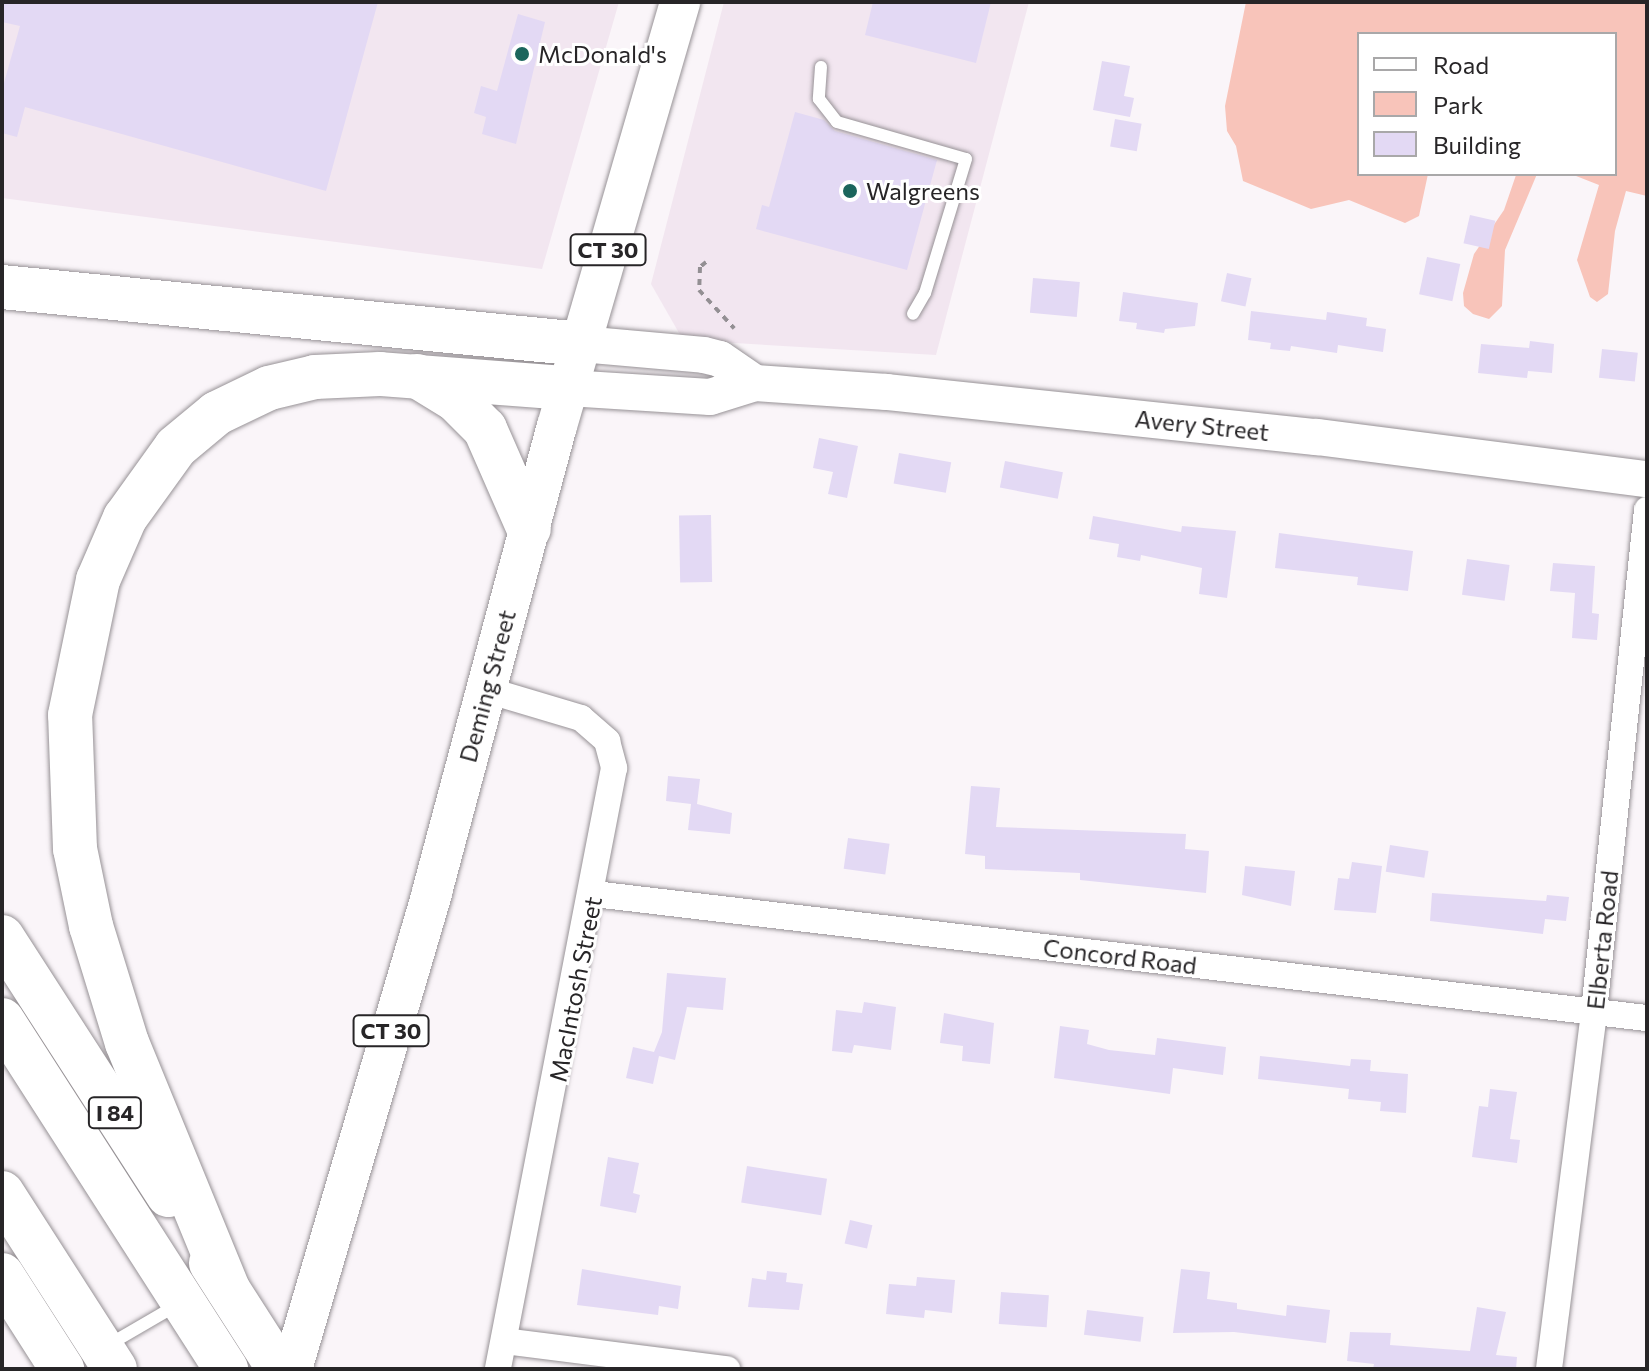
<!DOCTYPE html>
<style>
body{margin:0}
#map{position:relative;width:1649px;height:1371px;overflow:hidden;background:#faf5f9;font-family:Commissioner,sans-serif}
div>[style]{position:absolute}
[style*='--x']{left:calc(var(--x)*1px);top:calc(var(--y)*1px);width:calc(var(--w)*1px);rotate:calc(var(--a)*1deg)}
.built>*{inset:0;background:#f2e6f0}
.green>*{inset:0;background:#f8c4ba}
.building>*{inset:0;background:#e3d9f4;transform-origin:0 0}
.path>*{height:4px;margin-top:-2px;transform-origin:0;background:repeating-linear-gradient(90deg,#938f93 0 6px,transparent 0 12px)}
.roads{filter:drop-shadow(0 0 2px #979296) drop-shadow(0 0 2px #979296)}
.service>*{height:12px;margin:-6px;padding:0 6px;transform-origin:6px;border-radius:6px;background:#fff}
.minor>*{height:26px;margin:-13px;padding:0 13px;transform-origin:13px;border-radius:13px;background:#fff}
.secondary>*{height:36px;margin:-18px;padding:0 18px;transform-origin:18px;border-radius:18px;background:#fff}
.primary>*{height:40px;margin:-20px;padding:0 20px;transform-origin:20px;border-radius:20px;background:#fff}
.motorway>*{height:44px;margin:-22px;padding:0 22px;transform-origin:22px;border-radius:22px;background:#fff}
.dots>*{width:22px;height:22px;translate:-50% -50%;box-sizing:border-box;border:4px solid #fff;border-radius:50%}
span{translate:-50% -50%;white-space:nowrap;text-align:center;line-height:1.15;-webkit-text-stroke:6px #fff;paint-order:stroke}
.shield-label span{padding:2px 6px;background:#fff;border:2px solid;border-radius:6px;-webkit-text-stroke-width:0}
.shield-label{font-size:22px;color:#272527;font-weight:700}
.poi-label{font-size:24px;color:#272527}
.left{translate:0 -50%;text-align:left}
.street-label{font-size:24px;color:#272527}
.frame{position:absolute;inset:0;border:4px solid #272527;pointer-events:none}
.legend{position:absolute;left:1357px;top:32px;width:260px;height:144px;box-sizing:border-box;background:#fff;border:2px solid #a9a8a9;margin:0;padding:10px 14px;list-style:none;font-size:24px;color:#272527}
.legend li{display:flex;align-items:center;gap:16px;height:40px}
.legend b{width:40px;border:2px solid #a9a8a9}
</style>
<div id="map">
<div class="built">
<i style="clip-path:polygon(2px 2px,619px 2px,542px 269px,2px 198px)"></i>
<i style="clip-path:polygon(724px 2px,1029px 2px,936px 355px,683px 340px,651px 284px)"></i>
</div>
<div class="green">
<i style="clip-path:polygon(1246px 2px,1647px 2px,1647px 196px,1626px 191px,1615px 231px,1608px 294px,1597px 302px,1590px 297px,1577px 260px,1599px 185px,1571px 174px,1615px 174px,1615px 34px,1359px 34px,1359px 174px,1428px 174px,1419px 216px,1405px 223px,1349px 200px,1311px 209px,1243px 181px,1236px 146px,1227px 131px,1225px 106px)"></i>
<i style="clip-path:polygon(1537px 174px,1505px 250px,1502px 306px,1489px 319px,1473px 314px,1464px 306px,1463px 293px,1474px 254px,1504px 210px,1516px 175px)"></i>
</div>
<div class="building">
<i style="clip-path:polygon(2px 2px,378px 2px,326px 191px,25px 107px,17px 137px,2px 133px,2px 90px,20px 26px,2px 22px)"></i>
<i style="clip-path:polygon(873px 2px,991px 2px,976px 63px,865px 35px)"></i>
<i style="clip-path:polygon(518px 14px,545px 22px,516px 144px,482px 134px,486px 117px,474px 113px,481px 86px,497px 91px)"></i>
<i style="clip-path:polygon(1102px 61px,1130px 66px,1124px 96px,1134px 98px,1130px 117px,1093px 110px)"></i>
<i style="clip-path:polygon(795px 112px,824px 120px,835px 131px,937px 160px,907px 270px,756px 229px,762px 205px,769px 207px)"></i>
<i style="left:1115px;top:119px;width:27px;height:28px;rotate:10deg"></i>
<i style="left:1470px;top:215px;width:26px;height:29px;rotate:13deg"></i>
<i style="left:1427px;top:257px;width:34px;height:38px;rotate:12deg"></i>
<i style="left:1227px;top:273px;width:25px;height:29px;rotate:12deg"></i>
<i style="left:1033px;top:278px;width:47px;height:35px;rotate:5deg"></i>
<i style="clip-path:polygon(1123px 292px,1198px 303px,1195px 326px,1165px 329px,1164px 333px,1136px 329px,1137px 323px,1119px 321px)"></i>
<i style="clip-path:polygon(1251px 311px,1326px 320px,1327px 312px,1367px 318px,1366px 326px,1386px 329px,1383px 352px,1338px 345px,1337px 353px,1291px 346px,1290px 351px,1270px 349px,1271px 343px,1248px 340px)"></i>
<i style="clip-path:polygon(1530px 341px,1554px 344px,1552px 373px,1528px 371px,1527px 378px,1478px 373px,1481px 344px,1529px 348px)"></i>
<i style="left:1602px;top:349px;width:36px;height:29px;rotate:6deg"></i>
<i style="clip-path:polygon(819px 438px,858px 446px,847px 498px,828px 494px,833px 472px,813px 468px)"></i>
<i style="left:899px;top:453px;width:53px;height:31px;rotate:10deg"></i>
<i style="left:1005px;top:461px;width:59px;height:27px;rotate:11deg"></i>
<i style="left:711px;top:515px;width:67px;height:32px;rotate:89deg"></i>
<i style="clip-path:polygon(1093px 516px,1181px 532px,1182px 526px,1236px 531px,1227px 598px,1199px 594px,1202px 568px,1141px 555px,1140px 561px,1117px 557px,1119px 544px,1089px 539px)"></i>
<i style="clip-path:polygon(1279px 533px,1413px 551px,1408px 591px,1357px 585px,1358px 577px,1275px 568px)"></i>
<i style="left:1467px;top:559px;width:43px;height:36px;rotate:8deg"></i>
<i style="clip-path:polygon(1553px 563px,1595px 566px,1592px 613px,1599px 614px,1597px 640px,1572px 638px,1575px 593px,1550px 591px)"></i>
<i style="clip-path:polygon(668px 776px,700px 779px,697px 804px,732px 813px,730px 834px,688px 830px,691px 804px,666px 801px)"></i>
<i style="clip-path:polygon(971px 786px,1000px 788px,996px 827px,1186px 834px,1185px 849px,1209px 851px,1206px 893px,1080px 880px,1080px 873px,985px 869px,985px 856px,965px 854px)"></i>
<i style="left:848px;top:838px;width:42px;height:31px;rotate:8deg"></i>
<i style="left:1390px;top:845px;width:39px;height:27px;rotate:9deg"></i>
<i style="clip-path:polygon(1352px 862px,1382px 866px,1376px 913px,1334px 910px,1338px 878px,1349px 879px)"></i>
<i style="clip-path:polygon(1245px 866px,1295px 871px,1291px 906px,1242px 895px)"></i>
<i style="clip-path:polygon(1432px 893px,1546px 901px,1547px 895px,1569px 897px,1566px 921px,1545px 919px,1543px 934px,1430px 921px)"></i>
<i style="clip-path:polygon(667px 973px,726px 978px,723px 1010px,687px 1007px,675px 1060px,659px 1056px,653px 1084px,626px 1078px,633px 1047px,654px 1052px,662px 1032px)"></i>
<i style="clip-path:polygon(864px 1002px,896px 1007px,891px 1050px,854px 1045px,852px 1053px,832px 1051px,836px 1010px,862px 1013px)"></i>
<i style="clip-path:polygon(944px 1013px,994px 1023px,990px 1064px,962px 1061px,963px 1046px,940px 1043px)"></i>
<i style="clip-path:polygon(1060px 1026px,1089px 1030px,1087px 1044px,1109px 1050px,1155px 1055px,1157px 1038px,1226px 1047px,1223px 1075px,1173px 1068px,1170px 1094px,1054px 1078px)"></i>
<i style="clip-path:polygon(1260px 1056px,1350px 1066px,1351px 1059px,1371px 1060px,1370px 1071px,1408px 1074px,1406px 1113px,1380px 1111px,1381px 1102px,1348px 1099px,1349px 1089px,1258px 1079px)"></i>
<i style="clip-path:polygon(1490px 1089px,1517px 1092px,1510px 1139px,1520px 1140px,1517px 1163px,1472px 1157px,1479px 1106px,1488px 1107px)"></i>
<i style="clip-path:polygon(608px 1157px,639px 1163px,633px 1193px,640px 1195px,636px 1213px,600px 1206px)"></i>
<i style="left:747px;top:1166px;width:81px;height:37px;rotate:9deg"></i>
<i style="left:850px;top:1220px;width:23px;height:24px;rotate:13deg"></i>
<i style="clip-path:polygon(582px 1269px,681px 1286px,678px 1309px,659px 1306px,658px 1315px,577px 1305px)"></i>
<i style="clip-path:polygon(1181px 1269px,1210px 1272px,1207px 1299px,1237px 1303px,1237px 1309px,1286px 1316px,1287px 1305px,1330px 1310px,1326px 1343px,1234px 1332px,1173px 1333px)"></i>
<i style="clip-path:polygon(767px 1271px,787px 1273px,786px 1282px,803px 1284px,799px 1310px,748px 1307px,752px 1278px,766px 1280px)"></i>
<i style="clip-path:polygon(917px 1277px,955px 1280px,952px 1313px,925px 1310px,924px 1318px,886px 1314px,889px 1284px,916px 1286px)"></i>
<i style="left:1001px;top:1292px;width:48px;height:32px;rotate:4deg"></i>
<i style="clip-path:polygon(1477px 1307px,1506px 1312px,1496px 1355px,1517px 1357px,1516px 1369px,1373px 1369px,1374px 1364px,1347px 1361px,1350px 1332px,1391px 1333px,1390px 1345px,1470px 1351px)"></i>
<i style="left:1087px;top:1310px;width:57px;height:25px;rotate:7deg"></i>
</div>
<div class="path">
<i style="--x:706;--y:262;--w:8;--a:140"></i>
<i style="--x:700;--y:267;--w:23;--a:92"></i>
<i style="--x:699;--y:290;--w:52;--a:47.4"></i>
</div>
<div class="roads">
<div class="service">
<i style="--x:821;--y:67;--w:32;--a:94"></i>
<i style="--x:819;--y:99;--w:29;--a:52"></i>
<i style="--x:837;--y:122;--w:134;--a:16"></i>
<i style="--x:966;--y:159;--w:140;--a:107"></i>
<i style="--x:925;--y:293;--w:24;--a:120"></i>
<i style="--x:110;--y:1344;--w:78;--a:-30.2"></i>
</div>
<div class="minor">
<i style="--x:487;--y:690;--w:98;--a:16.6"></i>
<i style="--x:581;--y:718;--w:35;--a:41"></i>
<i style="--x:607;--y:741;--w:28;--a:75"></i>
<i style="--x:614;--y:768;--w:611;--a:100.94"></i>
<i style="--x:594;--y:894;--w:1060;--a:6.72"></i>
<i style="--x:504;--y:1341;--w:225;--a:7.2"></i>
<i style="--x:1549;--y:1369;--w:361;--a:-82.8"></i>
<i style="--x:1594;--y:1011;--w:504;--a:-83.96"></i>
</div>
<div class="secondary">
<i style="--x:581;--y:344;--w:123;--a:5.1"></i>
<i style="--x:704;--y:355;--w:16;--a:14"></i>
<i style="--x:720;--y:359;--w:42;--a:34.4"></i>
<i style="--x:568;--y:388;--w:142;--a:3.6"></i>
<i style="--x:710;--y:397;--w:47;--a:-17.3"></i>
<i style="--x:755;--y:383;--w:132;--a:3.9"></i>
<i style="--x:887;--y:392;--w:432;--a:6"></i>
<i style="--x:1317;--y:437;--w:333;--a:7.3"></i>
</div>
<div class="primary">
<i style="--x:292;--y:1369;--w:497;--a:-73.6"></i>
<i style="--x:432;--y:892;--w:482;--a:-75"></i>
<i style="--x:557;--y:426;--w:441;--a:-73.8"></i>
</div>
<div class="motorway">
<i style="--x:2;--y:287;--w:582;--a:5.62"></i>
<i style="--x:417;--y:376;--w:46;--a:31.6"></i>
<i style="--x:456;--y:400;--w:41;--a:45"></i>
<i style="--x:485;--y:429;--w:109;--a:66.3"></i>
<i style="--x:2;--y:937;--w:307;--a:57.2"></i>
<i style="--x:2;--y:1020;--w:415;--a:57.3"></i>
<i style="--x:2;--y:1193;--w:209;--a:57.3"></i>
<i style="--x:211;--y:1263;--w:126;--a:57.3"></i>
<i style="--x:2;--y:1275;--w:112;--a:57.4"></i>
<i style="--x:228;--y:1289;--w:266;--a:-112.3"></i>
<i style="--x:127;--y:1043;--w:122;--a:-107.1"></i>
<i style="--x:91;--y:926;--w:79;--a:-101.7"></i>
<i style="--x:75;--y:849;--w:134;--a:-92.1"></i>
<i style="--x:70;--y:715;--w:138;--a:-78.3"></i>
<i style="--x:98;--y:580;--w:68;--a:-66.5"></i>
<i style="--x:125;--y:518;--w:87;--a:-54.3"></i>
<i style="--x:176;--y:447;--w:53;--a:-39.7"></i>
<i style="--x:217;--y:413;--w:58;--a:-25.7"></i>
<i style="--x:269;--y:388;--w:47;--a:-13.4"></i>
<i style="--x:315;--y:377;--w:65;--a:-2.6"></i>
<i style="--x:380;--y:374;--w:189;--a:4.3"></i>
</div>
</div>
<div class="dots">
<i style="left:522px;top:54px;background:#1b655c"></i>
<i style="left:850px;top:191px;background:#1b655c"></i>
</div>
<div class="shield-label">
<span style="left:608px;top:250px">CT 30</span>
<span style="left:391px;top:1031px">CT 30</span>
<span style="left:115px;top:1113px">I 84</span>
</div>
<div class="poi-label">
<span class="left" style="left:538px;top:54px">McDonald's</span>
<span class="left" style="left:866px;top:191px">Walgreens</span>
</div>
<div class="street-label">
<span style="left:1202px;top:425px;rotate:6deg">Avery Street</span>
<span style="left:487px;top:686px;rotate:-75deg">Deming Street</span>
<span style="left:1602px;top:940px;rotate:-84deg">Elberta Road</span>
<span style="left:1120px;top:956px;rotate:7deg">Concord Road</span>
<span style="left:575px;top:989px;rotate:-79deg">MacIntosh Street</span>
</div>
<div class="frame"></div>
<ul class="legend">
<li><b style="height:10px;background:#fff"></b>Road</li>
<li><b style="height:22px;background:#f8c4ba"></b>Park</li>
<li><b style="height:22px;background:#e3d9f4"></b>Building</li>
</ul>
</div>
